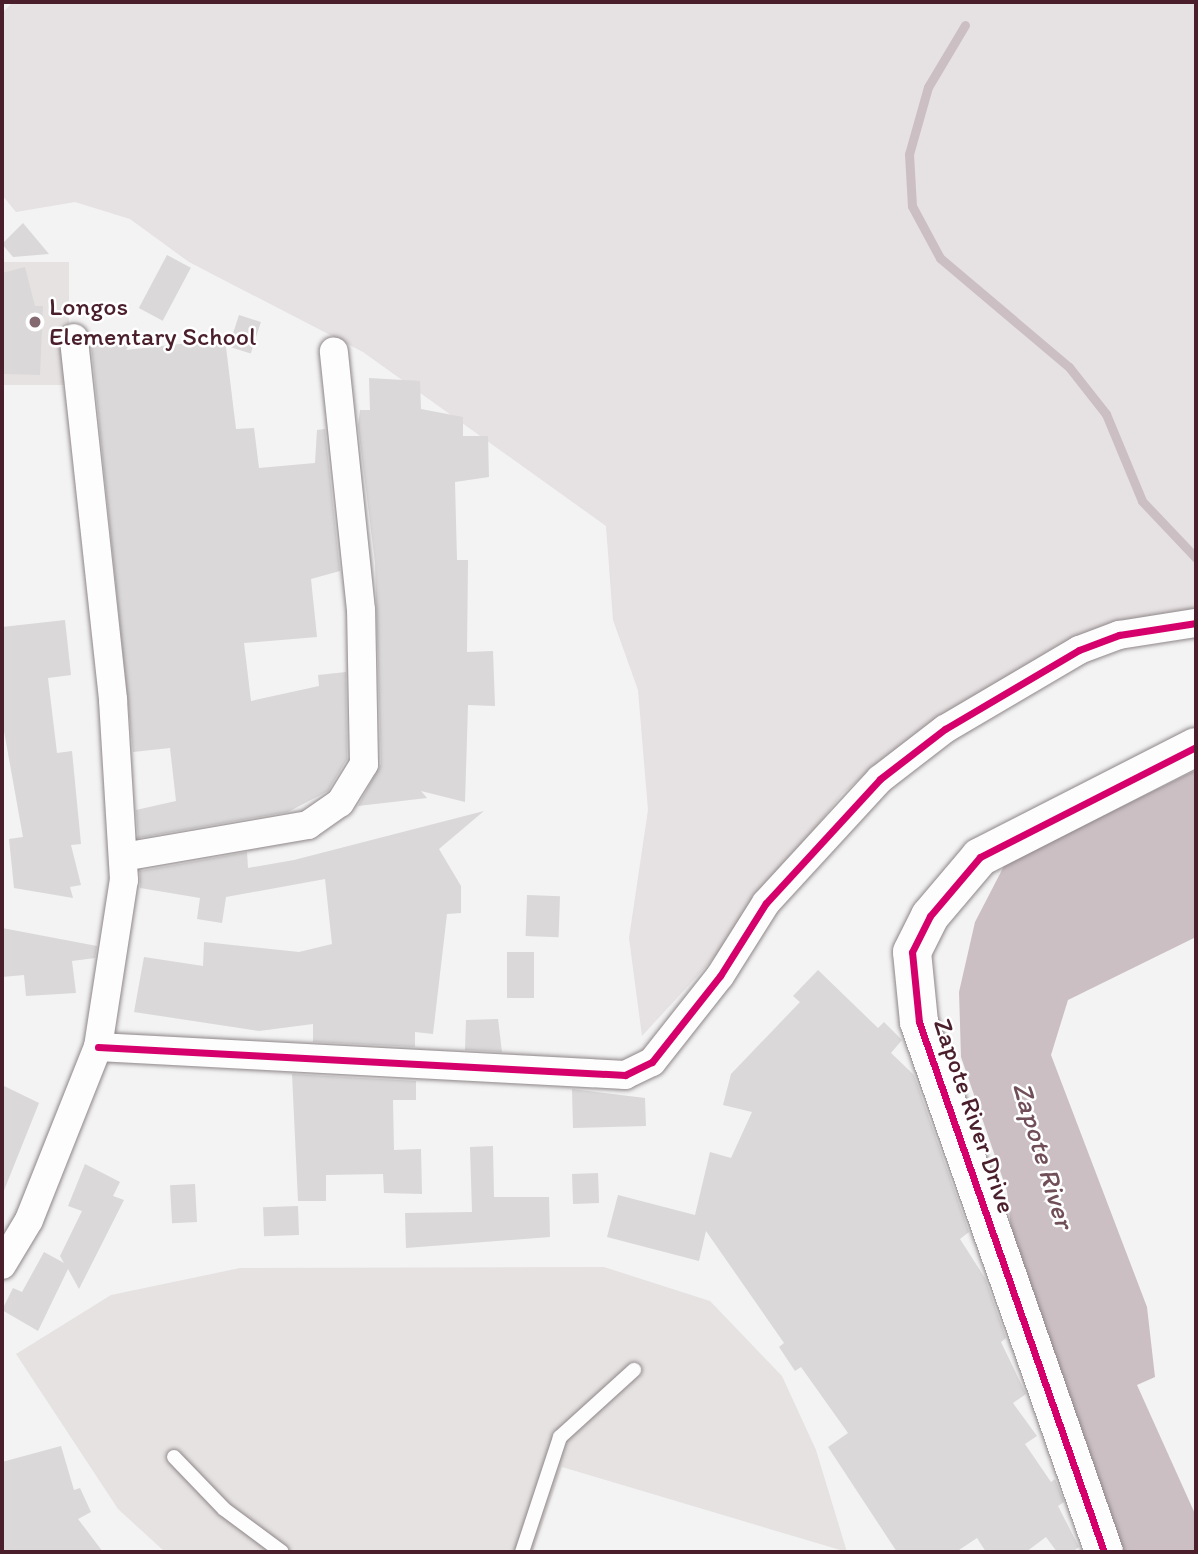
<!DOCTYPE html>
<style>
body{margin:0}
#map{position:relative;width:1198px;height:1554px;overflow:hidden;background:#f3f3f3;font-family:Itim,sans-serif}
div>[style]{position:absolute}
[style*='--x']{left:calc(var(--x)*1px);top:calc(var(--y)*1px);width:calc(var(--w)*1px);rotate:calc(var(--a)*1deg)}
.built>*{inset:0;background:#e6e2e2;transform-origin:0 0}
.green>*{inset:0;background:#e6e1e2}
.water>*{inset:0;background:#cbbfc3}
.stream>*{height:9px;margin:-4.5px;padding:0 4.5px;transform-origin:4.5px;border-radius:4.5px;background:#cbbfc3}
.building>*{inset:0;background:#dad8d9;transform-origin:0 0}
.roads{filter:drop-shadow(0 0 2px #8e8688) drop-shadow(0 0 2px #8e8688)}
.lane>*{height:14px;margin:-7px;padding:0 7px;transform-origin:7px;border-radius:7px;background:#fdfdfd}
.street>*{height:28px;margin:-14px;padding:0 14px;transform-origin:14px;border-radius:14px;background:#fdfdfd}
.secondary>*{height:38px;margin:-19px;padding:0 19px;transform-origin:19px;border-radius:19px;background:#fdfdfd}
.cycleway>*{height:7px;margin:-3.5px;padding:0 3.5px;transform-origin:3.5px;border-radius:3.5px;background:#d6006c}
.dots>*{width:19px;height:19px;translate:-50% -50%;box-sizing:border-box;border:4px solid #fff;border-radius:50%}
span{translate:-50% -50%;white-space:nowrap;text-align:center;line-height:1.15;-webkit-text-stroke:5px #fff;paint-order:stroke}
.poi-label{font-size:26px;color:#4a1f2b}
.left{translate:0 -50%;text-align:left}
.street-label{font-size:26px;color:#4a1f2b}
.water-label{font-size:28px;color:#714f59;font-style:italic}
.frame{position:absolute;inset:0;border:4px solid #4a1f2b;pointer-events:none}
</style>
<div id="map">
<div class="built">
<i style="left:69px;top:262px;width:123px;height:67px;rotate:90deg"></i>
<i style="clip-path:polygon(604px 1267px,710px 1301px,782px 1376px,816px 1450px,847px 1552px,562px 1467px,533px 1552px,165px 1552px,118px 1509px,16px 1354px,111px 1295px,240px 1268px)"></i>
</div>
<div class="green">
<i style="clip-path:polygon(13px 2px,1196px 2px,1196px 613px,1117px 623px,1055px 647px,889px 754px,842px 794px,713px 959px,642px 1036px,629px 938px,648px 810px,638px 690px,613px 620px,606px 526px,363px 352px,189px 262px,130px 219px,75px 202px,16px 212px,2px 195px,2px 13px)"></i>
</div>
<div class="water">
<i style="clip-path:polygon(1196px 770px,1196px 937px,1068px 1000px,1051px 1055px,1147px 1307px,1155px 1377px,1137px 1385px,1196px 1516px,1196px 1552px,1124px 1552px,1011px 1229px,1007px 1191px,961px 1057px,959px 992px,975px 922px,1005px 864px)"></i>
</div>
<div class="stream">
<i style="--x:965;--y:25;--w:72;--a:120.8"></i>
<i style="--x:928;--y:87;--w:70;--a:105.8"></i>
<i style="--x:909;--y:154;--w:52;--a:86.7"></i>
<i style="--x:912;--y:206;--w:59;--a:61.7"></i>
<i style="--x:940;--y:258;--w:169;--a:40.2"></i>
<i style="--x:1069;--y:367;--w:60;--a:51.8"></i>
<i style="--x:1106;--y:414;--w:94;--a:67.5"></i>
<i style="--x:1142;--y:501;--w:79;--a:46.5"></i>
</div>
<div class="building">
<i style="clip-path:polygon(23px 223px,49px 254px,13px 257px,2px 244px)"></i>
<i style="left:167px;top:255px;width:27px;height:60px;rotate:28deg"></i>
<i style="clip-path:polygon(25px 267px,35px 306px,43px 306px,40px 375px,2px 374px,2px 273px)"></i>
<i style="left:239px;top:315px;width:23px;height:33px;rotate:18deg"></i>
<i style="clip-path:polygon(135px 339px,126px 350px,225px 339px,236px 429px,254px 428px,259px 468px,315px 463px,317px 430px,325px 429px,340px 571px,311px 579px,317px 637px,244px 643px,251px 701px,319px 686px,318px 675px,346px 672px,347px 759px,328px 791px,288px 812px,138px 838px,136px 810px,176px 801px,170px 748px,133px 752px,91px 344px)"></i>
<i style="clip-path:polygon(369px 378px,420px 381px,421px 409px,463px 417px,463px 436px,488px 436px,489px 477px,455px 482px,457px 560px,468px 560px,467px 652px,493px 651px,495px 706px,468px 705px,465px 802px,421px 791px,427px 798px,358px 806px,381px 764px,375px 563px,358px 425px,360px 410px,370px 410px)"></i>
<i style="clip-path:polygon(65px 620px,71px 675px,48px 678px,57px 753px,72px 751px,81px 844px,71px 845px,81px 885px,70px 887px,73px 898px,14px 888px,9px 839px,23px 837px,2px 720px,2px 627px)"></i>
<i style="clip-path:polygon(484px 811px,439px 849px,461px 886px,461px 913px,447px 914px,433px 1034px,415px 1032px,415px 1047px,313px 1042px,313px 1024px,259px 1031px,134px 1012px,144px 957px,203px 966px,204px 942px,299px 952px,332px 944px,325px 879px,226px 897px,222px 923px,197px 919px,200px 898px,140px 888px,140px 871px,247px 852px,248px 868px,294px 860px)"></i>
<i style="left:527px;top:895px;width:33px;height:41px;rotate:2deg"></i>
<i style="clip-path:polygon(2px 928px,97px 946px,95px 958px,72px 961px,76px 993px,26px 996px,24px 975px,2px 977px)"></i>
<i style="left:507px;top:952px;width:27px;height:46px"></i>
<i style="clip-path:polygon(818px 970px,878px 1028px,884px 1022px,902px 1040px,891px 1053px,914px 1075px,969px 1232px,960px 1239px,985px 1278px,1006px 1338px,1001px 1342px,1026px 1394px,1013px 1403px,1037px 1436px,1025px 1444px,1051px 1482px,1055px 1479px,1064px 1502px,1058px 1506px,1079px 1547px,1072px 1552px,1057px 1552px,1046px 1537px,1026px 1552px,986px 1552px,977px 1538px,956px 1552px,897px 1552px,828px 1447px,848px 1433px,801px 1367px,795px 1371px,779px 1347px,784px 1343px,706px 1231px,699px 1261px,607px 1237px,618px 1195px,695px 1215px,710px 1152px,731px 1158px,752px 1112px,723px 1105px,731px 1074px,800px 1002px,793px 996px)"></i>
<i style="clip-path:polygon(498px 1019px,502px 1052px,465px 1050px,466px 1020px)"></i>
<i style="clip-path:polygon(292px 1074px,416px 1081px,416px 1100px,393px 1100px,394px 1150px,421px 1149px,422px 1194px,384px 1193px,383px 1174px,326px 1175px,326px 1201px,298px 1201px)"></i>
<i style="clip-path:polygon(2px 1085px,39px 1103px,3px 1193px,2px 1193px)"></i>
<i style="clip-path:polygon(572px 1089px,645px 1098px,646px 1126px,573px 1128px)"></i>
<i style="clip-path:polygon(493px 1146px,494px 1197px,549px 1197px,550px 1237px,406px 1248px,405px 1213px,472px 1212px,470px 1147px)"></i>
<i style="clip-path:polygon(85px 1164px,120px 1182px,113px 1196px,124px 1200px,79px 1289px,68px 1269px,38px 1331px,2px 1310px,13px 1288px,22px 1292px,44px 1252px,64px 1263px,60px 1256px,82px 1211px,68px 1206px)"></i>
<i style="left:598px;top:1173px;width:30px;height:26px;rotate:88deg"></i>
<i style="left:195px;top:1184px;width:38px;height:25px;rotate:87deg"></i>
<i style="left:298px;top:1206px;width:29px;height:35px;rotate:88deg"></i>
<i style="clip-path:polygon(61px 1446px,74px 1490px,80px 1488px,91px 1512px,78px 1519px,103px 1552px,2px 1552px,2px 1462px)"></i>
</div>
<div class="roads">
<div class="lane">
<i style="--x:174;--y:1457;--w:72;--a:46.1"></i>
<i style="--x:224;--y:1509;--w:72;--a:36.6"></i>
<i style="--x:522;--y:1552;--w:121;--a:-71.7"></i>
<i style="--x:560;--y:1437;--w:100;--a:-42.2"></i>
</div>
<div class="street">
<i style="--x:123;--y:857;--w:188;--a:-9.8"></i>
<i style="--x:308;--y:825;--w:39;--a:-35"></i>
<i style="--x:340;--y:803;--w:46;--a:-58.4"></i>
<i style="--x:364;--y:764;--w:154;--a:-91.1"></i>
<i style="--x:361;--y:610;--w:260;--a:-96"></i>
<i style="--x:98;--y:1047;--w:528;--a:3.04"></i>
<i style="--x:625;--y:1075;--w:30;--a:-26"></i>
<i style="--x:652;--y:1062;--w:110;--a:-51.7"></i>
<i style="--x:720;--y:976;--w:86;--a:-57.8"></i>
<i style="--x:766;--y:903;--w:168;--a:-47.4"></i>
<i style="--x:880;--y:779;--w:82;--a:-37.6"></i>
<i style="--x:945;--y:729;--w:156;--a:-30.5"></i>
<i style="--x:1079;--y:650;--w:43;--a:-20.6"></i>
<i style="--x:1119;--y:635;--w:78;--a:-8.9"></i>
<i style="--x:2;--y:1265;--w:52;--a:-59"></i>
<i style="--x:29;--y:1220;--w:186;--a:-68.3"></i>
<i style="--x:98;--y:1047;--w:169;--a:-81.2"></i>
<i style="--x:124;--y:880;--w:181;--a:-93.5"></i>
<i style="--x:113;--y:699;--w:363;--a:-96.2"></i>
</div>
<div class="secondary">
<i style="--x:1104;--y:1552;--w:561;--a:-109.24"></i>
<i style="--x:919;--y:1022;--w:70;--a:-95.7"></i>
<i style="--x:912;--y:952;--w:40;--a:-63.4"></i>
<i style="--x:930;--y:916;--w:77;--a:-49.7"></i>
<i style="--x:980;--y:857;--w:242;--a:-27"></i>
</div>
</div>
<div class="cycleway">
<i style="--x:98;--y:1047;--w:528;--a:3.04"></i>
<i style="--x:625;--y:1075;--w:30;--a:-26"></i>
<i style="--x:652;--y:1062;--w:110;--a:-51.7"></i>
<i style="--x:720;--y:976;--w:86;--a:-57.8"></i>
<i style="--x:766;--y:903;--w:168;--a:-47.4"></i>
<i style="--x:880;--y:779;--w:82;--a:-37.6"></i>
<i style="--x:945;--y:729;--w:156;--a:-30.5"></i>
<i style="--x:1079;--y:650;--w:43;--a:-20.6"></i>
<i style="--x:1119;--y:635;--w:78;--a:-8.9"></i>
<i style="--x:1104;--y:1552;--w:561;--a:-109.24"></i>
<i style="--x:919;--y:1022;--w:70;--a:-95.7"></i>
<i style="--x:912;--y:952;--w:40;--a:-63.4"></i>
<i style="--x:930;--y:916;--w:77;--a:-49.7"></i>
<i style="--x:980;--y:857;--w:242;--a:-27"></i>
</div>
<div class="dots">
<i style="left:35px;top:322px;background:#856971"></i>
</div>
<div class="poi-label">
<span class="left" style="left:49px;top:322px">Longos<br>Elementary School</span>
</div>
<div class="street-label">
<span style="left:974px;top:1116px;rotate:71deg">Zapote River Drive</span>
</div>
<div class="water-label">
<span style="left:1044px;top:1155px;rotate:73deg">Zapote River</span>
</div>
<div class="frame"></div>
</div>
